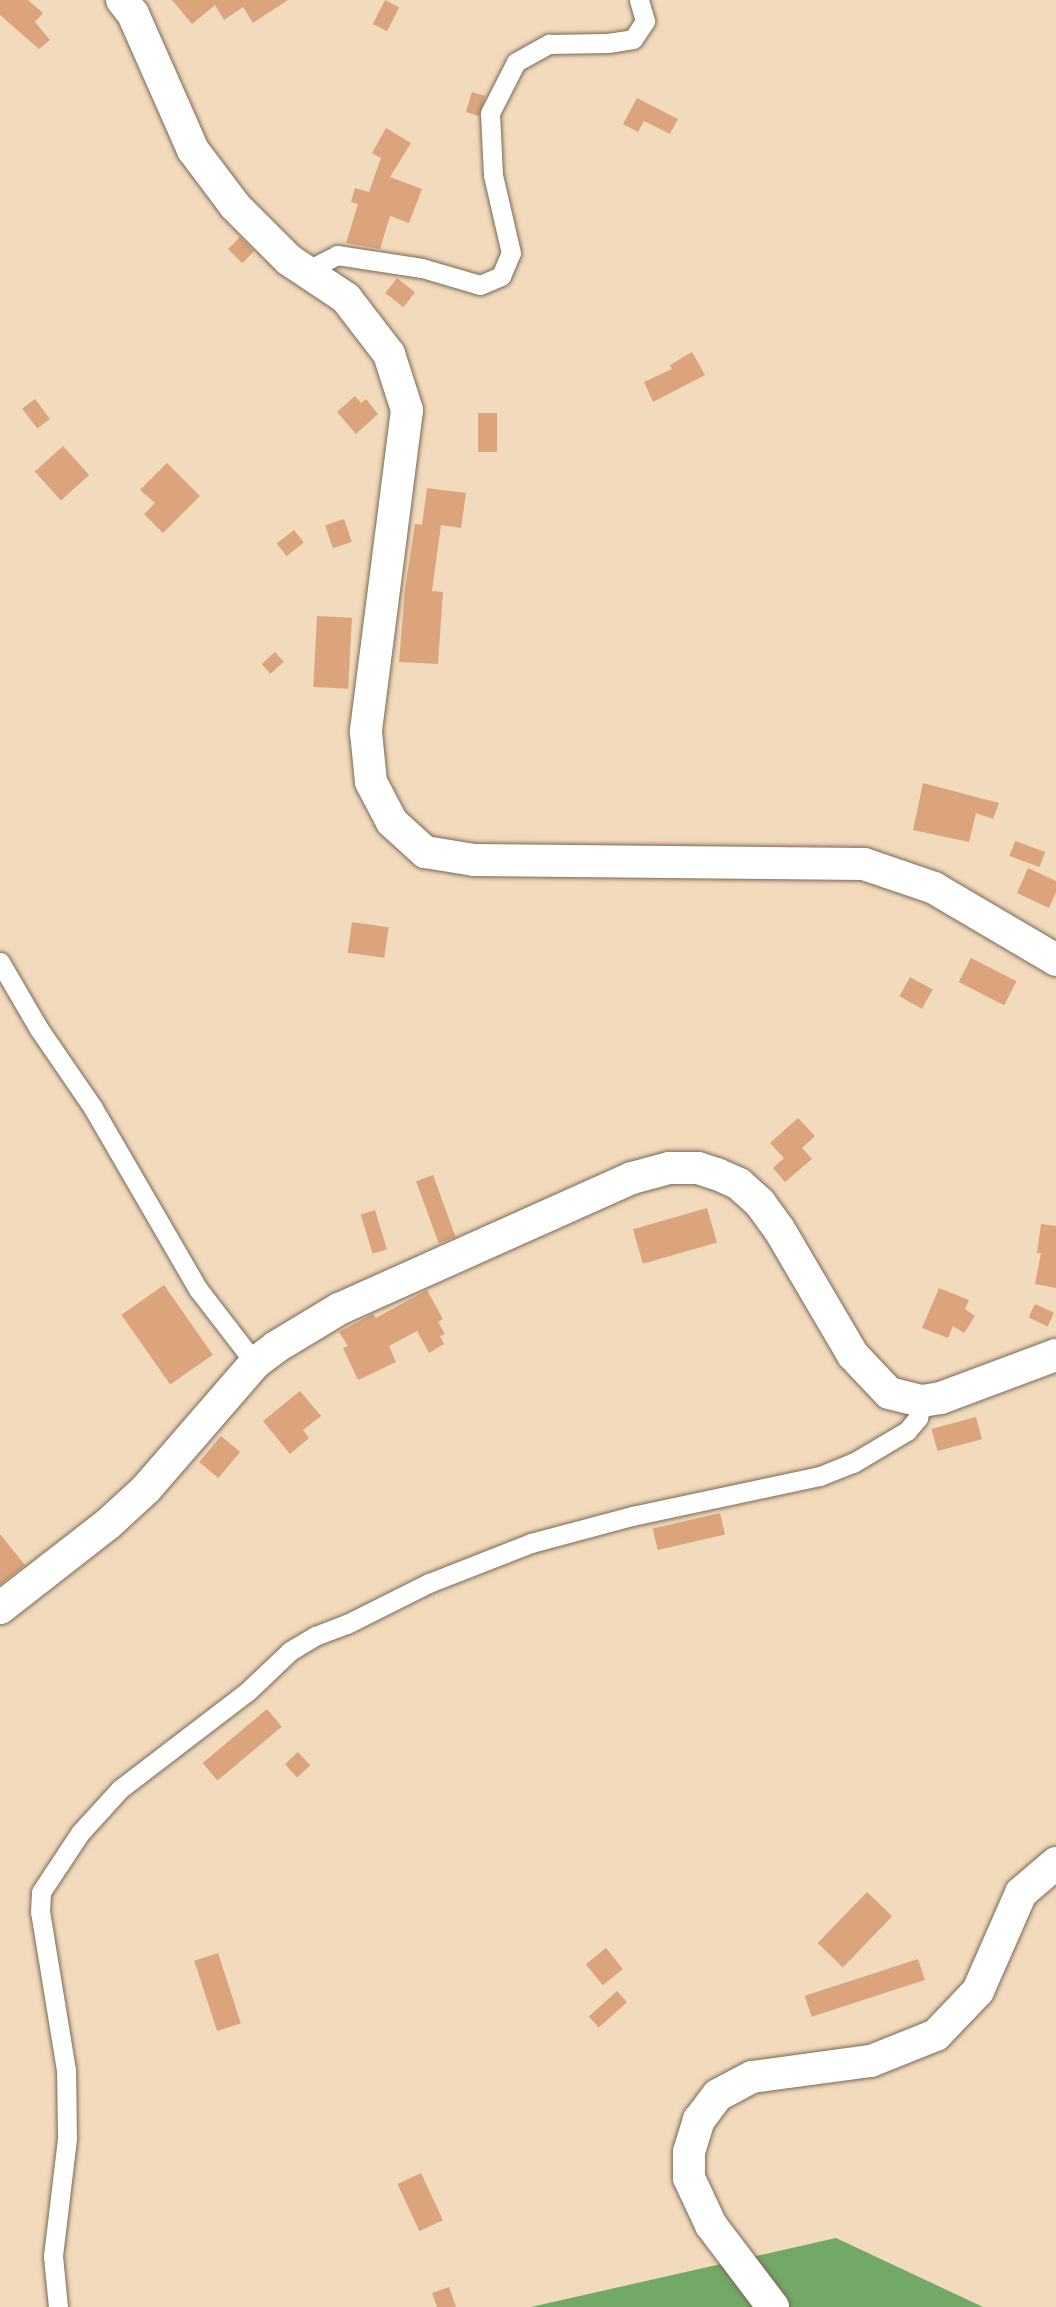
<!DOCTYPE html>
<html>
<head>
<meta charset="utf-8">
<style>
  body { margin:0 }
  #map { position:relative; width:1056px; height:2307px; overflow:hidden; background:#f2dbbc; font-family:Caveat,sans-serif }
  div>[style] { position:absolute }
  .forest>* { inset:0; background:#72a966 }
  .building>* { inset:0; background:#dba47c; transform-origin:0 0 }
  .roads { filter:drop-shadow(0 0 2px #7b6855) drop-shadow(0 0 2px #7b6855) }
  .street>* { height:19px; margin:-9.5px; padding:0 9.5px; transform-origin:9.5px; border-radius:9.5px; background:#fff }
  .primary>* { height:32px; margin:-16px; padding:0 16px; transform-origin:16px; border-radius:16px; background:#fff }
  span { translate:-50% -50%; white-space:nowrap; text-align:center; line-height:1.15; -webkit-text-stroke:7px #f7f3e8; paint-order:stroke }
</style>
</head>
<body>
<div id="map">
  <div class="forest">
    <div style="clip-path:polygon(836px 2238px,983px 2307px,531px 2307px)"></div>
  </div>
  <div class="building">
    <div style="clip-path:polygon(0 0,28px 0,43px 13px,35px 22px,50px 40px,39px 49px,0 15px)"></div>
    <div style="clip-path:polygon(172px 0,288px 0,253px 23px,243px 7px,224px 20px,215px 5px,192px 24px)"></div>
    <div style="left:385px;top:0;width:16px;height:27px;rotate:27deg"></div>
    <div style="left:472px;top:92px;width:14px;height:21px;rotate:17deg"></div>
    <div style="clip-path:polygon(637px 98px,678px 119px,670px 134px,644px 121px,638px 132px,623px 124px)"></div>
    <div style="clip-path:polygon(386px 128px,411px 143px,390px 177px,422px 189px,409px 223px,390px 216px,380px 249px,346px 243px,358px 204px,351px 202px,355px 188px,369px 192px,381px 158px,372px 153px)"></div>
    <div style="left:240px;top:237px;width:20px;height:17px;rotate:45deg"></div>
    <div style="left:397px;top:278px;width:23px;height:19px;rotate:38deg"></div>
    <div style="clip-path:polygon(692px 352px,705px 375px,653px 402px,644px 382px,672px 369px,670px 365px)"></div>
    <div style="clip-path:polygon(355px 396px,361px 403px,366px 399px,378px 414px,356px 434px,337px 412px)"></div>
    <div style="left:35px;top:399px;width:25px;height:16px;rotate:53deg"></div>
    <div style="left:478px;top:413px;width:19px;height:39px"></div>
    <div style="left:63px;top:446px;width:39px;height:38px;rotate:48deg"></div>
    <div style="clip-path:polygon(167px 463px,200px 496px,163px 533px,144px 514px,155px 503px,140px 490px)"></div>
    <div style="clip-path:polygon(427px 488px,466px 493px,461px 528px,441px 525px,432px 591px,443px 592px,438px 664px,399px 662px,405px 589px,415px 524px,422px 525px)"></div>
    <div style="left:344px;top:519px;width:24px;height:20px;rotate:71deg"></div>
    <div style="left:294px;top:530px;width:16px;height:22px;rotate:52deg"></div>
    <div style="left:317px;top:616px;width:35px;height:71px;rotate:3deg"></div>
    <div style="left:275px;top:652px;width:13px;height:18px;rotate:48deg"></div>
    <div style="clip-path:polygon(923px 783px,999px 803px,993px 819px,976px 813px,969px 842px,913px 830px)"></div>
    <div style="left:1015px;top:841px;width:32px;height:16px;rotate:20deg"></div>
    <div style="clip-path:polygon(1028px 868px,1056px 881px,1056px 892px,1049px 908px,1017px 893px)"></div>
    <div style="left:352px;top:922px;width:37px;height:31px;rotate:8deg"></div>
    <div style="left:971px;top:958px;width:51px;height:27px;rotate:27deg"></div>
    <div style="left:910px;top:977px;width:26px;height:22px;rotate:29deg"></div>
    <div style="clip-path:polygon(798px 1118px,815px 1136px,802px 1148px,812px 1159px,785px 1182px,773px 1168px,784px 1158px,770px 1143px)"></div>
    <div style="left:433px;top:1175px;width:66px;height:18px;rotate:70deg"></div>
    <div style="left:707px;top:1208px;width:36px;height:77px;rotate:74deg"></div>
    <div style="left:375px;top:1210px;width:41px;height:15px;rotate:73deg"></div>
    <div style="clip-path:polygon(1041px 1224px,1056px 1226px,1056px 1288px,1035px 1284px,1041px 1253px,1037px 1253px)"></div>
    <div style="left:164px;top:1285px;width:85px;height:52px;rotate:55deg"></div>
    <div style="clip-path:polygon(939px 1288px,969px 1300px,965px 1309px,975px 1316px,964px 1333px,953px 1326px,948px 1338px,922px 1328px)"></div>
    <div style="clip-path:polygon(427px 1290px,443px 1319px,438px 1322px,445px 1334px,440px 1336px,444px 1344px,429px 1353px,417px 1331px,389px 1346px,396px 1362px,358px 1380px,343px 1348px,348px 1346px,339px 1332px,373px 1314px,376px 1318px)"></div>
    <div style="left:1035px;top:1304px;width:21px;height:15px;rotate:25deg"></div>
    <div style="clip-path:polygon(300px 1391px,321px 1416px,303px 1430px,309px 1438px,290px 1454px,263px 1421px)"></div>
    <div style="left:976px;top:1417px;width:23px;height:46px;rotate:75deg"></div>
    <div style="left:221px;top:1436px;width:25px;height:34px;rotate:40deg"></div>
    <div style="left:720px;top:1513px;width:22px;height:69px;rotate:77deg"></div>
    <div style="clip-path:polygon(0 1534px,25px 1565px,0 1585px)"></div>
    <div style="left:267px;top:1709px;width:23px;height:84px;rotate:50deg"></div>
    <div style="left:298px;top:1752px;width:18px;height:18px;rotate:47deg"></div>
    <div style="left:867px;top:1892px;width:35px;height:71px;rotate:44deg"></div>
    <div style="left:606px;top:1948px;width:27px;height:26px;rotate:51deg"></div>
    <div style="left:218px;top:1953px;width:74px;height:25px;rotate:72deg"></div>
    <div style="left:918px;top:1959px;width:22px;height:119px;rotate:72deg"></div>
    <div style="left:617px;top:1991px;width:15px;height:38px;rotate:48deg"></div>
    <div style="left:421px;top:2173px;width:52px;height:26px;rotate:65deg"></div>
    <div style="clip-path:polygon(449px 2287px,456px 2307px,437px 2307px,432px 2293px)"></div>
  </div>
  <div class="roads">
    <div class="street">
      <div style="left:306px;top:271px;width:35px;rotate:-27deg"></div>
      <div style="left:337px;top:255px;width:86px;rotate:8.7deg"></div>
      <div style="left:422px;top:268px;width:60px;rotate:16.3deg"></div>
      <div style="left:480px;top:285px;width:23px;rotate:-23deg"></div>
      <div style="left:501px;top:276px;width:25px;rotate:-67deg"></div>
      <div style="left:511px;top:253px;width:80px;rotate:-103deg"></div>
      <div style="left:493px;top:175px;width:62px;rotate:-92.8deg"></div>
      <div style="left:490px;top:113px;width:57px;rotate:-63deg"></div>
      <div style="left:516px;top:62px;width:38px;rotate:-29deg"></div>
      <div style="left:549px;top:44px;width:59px;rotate:-1deg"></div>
      <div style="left:608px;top:43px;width:25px;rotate:-9deg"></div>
      <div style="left:633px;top:39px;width:22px;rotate:-56deg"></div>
      <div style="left:645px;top:21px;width:22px;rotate:-106deg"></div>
      <div style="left:0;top:962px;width:78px;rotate:59.8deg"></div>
      <div style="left:39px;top:1029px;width:96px;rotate:55.6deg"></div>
      <div style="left:93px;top:1108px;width:209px;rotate:59.9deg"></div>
      <div style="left:198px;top:1289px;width:93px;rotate:52.4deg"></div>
      <div style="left:58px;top:2307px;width:51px;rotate:-95.6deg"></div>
      <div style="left:53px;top:2256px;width:119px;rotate:-83.2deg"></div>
      <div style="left:67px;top:2138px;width:68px;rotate:-90.8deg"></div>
      <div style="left:66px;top:2070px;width:160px;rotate:-99.3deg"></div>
      <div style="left:40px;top:1912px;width:20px;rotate:-87deg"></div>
      <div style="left:41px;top:1892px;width:71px;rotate:-56.5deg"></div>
      <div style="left:80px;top:1833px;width:59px;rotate:-47.7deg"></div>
      <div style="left:120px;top:1789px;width:160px;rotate:-37.4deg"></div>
      <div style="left:247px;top:1692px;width:59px;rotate:-43.6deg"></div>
      <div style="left:290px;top:1651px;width:29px;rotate:-31deg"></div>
      <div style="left:315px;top:1636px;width:34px;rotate:-21deg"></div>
      <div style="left:347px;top:1624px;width:92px;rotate:-26.6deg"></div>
      <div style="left:429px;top:1583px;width:110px;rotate:-21.4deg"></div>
      <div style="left:531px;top:1543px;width:105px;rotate:-15deg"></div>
      <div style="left:632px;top:1516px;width:192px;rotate:-12deg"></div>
      <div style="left:820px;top:1476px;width:35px;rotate:-22deg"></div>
      <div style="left:853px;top:1463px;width:63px;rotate:-30.7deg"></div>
      <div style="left:907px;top:1431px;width:17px;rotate:-50deg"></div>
      <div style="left:918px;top:1418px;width:17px;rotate:-77deg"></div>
    </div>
    <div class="primary">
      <div style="left:122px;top:0;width:18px;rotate:52deg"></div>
      <div style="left:133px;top:14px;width:149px;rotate:66.2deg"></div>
      <div style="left:193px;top:150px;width:70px;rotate:53.1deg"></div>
      <div style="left:235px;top:206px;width:76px;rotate:45deg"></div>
      <div style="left:289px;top:260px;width:69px;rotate:33.7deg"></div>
      <div style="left:346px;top:298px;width:71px;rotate:52.5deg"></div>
      <div style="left:389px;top:354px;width:59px;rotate:72.2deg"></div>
      <div style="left:407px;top:410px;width:325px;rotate:97.3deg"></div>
      <div style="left:366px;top:732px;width:50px;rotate:84.3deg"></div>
      <div style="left:371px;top:782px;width:45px;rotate:62.3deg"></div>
      <div style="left:392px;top:822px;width:45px;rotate:42.3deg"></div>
      <div style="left:425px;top:852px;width:50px;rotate:9.3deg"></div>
      <div style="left:474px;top:860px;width:390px;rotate:0.6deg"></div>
      <div style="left:864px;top:864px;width:74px;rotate:18.9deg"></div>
      <div style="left:934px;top:888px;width:142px;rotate:30.5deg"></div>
      <div style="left:0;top:1608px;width:137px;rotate:-37.9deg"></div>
      <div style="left:108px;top:1524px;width:52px;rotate:-42.6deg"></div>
      <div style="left:146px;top:1489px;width:167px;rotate:-49.1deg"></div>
      <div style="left:255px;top:1363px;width:26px;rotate:-37deg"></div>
      <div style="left:276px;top:1347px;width:74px;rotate:-31.1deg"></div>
      <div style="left:339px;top:1309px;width:321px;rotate:-24.1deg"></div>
      <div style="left:632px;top:1178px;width:38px;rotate:-15deg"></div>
      <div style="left:669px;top:1168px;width:29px"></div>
      <div style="left:698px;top:1168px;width:20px;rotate:18deg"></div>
      <div style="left:717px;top:1174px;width:24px;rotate:24deg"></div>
      <div style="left:739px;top:1184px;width:28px;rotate:42deg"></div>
      <div style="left:760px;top:1203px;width:32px;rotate:54deg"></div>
      <div style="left:779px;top:1229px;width:146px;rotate:59.6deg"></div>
      <div style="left:853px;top:1355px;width:52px;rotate:46.5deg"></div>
      <div style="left:889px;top:1393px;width:34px;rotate:14deg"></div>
      <div style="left:922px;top:1401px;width:19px;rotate:-9deg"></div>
      <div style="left:941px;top:1398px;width:123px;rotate:-20.5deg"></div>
      <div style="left:773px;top:2307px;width:103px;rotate:-127.1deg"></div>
      <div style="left:711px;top:2225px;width:52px;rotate:-115.1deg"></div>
      <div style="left:689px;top:2178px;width:26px;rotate:-90deg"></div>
      <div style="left:689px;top:2152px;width:34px;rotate:-73deg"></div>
      <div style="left:699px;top:2120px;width:31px;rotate:-53deg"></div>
      <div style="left:718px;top:2095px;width:38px;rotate:-28deg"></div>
      <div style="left:752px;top:2077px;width:120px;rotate:-7.7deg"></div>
      <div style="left:871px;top:2061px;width:70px;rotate:-21.8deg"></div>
      <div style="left:936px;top:2035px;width:61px;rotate:-46.3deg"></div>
      <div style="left:978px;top:1991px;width:107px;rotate:-66.3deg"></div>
      <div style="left:1021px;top:1893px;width:46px;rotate:-40.6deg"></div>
    </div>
  </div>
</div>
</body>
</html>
